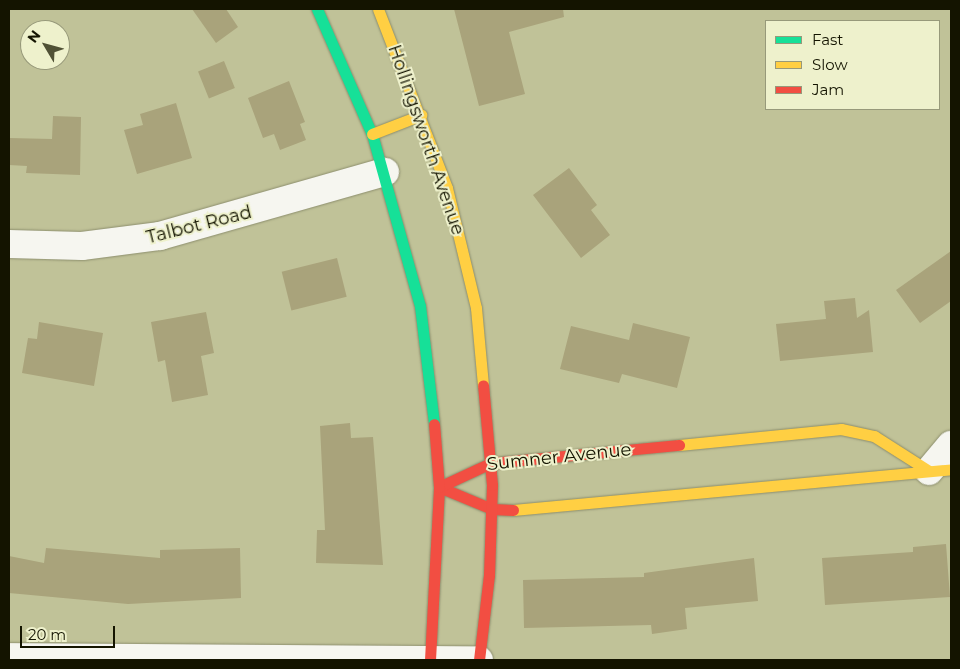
<!DOCTYPE html>
<html>
<head>
<meta charset="utf-8">
<style>
  body { margin:0 }
  #map { position:relative; width:960px; height:669px; overflow:hidden; background:#c0c298; font-family:Montserrat,sans-serif }
  div>[style] { position:absolute }
  .building>* { inset:0; background:#a9a37b; transform-origin:0 0 }
  .roads { filter:drop-shadow(0 0 1px #8c8e6d) drop-shadow(0 0 1px #8c8e6d) }
  .street>* { height:28px; margin:-14px; padding:0 14px; transform-origin:14px; border-radius:14px; background:#f6f6f0 }
  .fast>* { height:11px; margin:-5.5px; padding:0 5.5px; transform-origin:5.5px; border-radius:5.5px; background:#16e098 }
  .slow>* { height:11px; margin:-5.5px; padding:0 5.5px; transform-origin:5.5px; border-radius:5.5px; background:#ffcf43 }
  .jam>* { height:11px; margin:-5.5px; padding:0 5.5px; transform-origin:5.5px; border-radius:5.5px; background:#f24e42 }
  span { translate:-50% -50%; white-space:nowrap; text-align:center; line-height:1.15; -webkit-text-stroke:4px #eef1cc; paint-order:stroke }
  .street-label { font-size:18px; color:#141400 }
  .frame { position:absolute; inset:0; border:10px solid #141400; pointer-events:none }
  .legend { position:absolute; left:765px; top:20px; width:175px; height:90px; box-sizing:border-box; background:#eef1cc; border:1px solid #97997a; margin:0; padding:6px 9px; list-style:none; font-size:15px; color:#141400 }
  .legend li { display:flex; align-items:center; gap:10px; height:25px }
  .legend b { width:25px; border:1px solid #97997a }
  .north { position:absolute; left:20px; top:20px; width:50px; height:50px; box-sizing:border-box; background:#eef1cc; border:1px solid #97997a; border-radius:50%; rotate:307deg; font-size:14px; font-weight:700; line-height:20px; text-align:center; color:#141400 }
  .north::after { content:''; display:block; margin:auto; width:18px; height:22px; background:#505135; clip-path:polygon(50% 0,100% 100%,50% 72%,0 100%) }
  .scale { position:absolute; left:20px; top:626px; width:95px; height:22px; box-sizing:border-box; border:2px solid #141400; border-top:0; padding-left:6px; font-size:15px; line-height:18px; white-space:nowrap; color:#141400; -webkit-text-stroke:4px #eef1cc; paint-order:stroke }
</style>
</head>
<body>
<div id="map">
  <div class="building">
    <div style="clip-path:polygon(192px 9px,226px 9px,238px 27px,216px 43px)"></div>
    <div style="clip-path:polygon(454px 9px,563px 9px,564px 17px,509px 32px,525px 94px,479px 106px)"></div>
    <div style="left:224px;top:61px;width:29px;height:28px;rotate:68deg"></div>
    <div style="clip-path:polygon(289px 81px,305px 122px,300px 124px,306px 140px,280px 150px,274px 134px,263px 138px,248px 98px)"></div>
    <div style="clip-path:polygon(176px 103px,192px 158px,137px 174px,124px 130px,143px 125px,140px 114px)"></div>
    <div style="clip-path:polygon(53px 116px,81px 117px,80px 175px,26px 173px,27px 166px,9px 165px,9px 138px,52px 139px)"></div>
    <div style="clip-path:polygon(569px 168px,597px 205px,591px 210px,610px 235px,581px 258px,533px 195px)"></div>
    <div style="clip-path:polygon(951px 251px,951px 301px,920px 323px,896px 290px)"></div>
    <div style="left:337px;top:258px;width:40px;height:57px;rotate:76deg"></div>
    <div style="clip-path:polygon(855px 298px,857px 318px,869px 310px,873px 352px,780px 361px,776px 324px,826px 319px,824px 301px)"></div>
    <div style="clip-path:polygon(206px 312px,214px 353px,201px 356px,208px 395px,172px 402px,165px 360px,158px 362px,151px 322px)"></div>
    <div style="clip-path:polygon(39px 322px,103px 333px,94px 386px,22px 373px,28px 338px,37px 339px)"></div>
    <div style="clip-path:polygon(633px 323px,690px 337px,677px 388px,622px 374px,619px 383px,560px 369px,571px 326px,629px 340px)"></div>
    <div style="clip-path:polygon(350px 423px,351px 438px,373px 437px,383px 565px,316px 563px,317px 530px,325px 530px,320px 426px)"></div>
    <div style="clip-path:polygon(946px 544px,950px 597px,825px 605px,822px 558px,913px 552px,913px 547px)"></div>
    <div style="clip-path:polygon(46px 548px,160px 558px,160px 550px,240px 548px,241px 598px,128px 604px,9px 593px,9px 556px,44px 563px)"></div>
    <div style="clip-path:polygon(754px 558px,758px 601px,685px 608px,687px 629px,652px 634px,651px 625px,524px 628px,523px 580px,644px 577px,644px 573px)"></div>
  </div>
  <div class="roads">
    <div class="street">
      <div style="left:9px;top:244px;width:73px;rotate:1.6deg"></div>
      <div style="left:82px;top:246px;width:79px;rotate:-7.3deg"></div>
      <div style="left:160px;top:236px;width:234px;rotate:-15.9deg"></div>
      <div style="left:929px;top:471px;width:34px;rotate:-50deg"></div>
      <div style="left:9px;top:657px;width:470px;rotate:0.4deg"></div>
    </div>
    <div class="fast">
      <div style="left:317px;top:9px;width:137px;rotate:66.3deg"></div>
      <div style="left:372px;top:134px;width:179px;rotate:74.4deg"></div>
      <div style="left:420px;top:306px;width:119px;rotate:83.2deg"></div>
    </div>
    <div class="slow">
      <div style="left:378px;top:9px;width:192px;rotate:68.9deg"></div>
      <div style="left:447px;top:188px;width:123px;rotate:76.4deg"></div>
      <div style="left:476px;top:308px;width:77px;rotate:84.8deg"></div>
      <div style="left:372px;top:134px;width:53px;rotate:-21.2deg"></div>
      <div style="left:679px;top:445px;width:163px;rotate:-5.6deg"></div>
      <div style="left:841px;top:429px;width:34px;rotate:12deg"></div>
      <div style="left:874px;top:436px;width:65px;rotate:32.5deg"></div>
      <div style="left:513px;top:510px;width:440px;rotate:-5.3deg"></div>
    </div>
    <div class="jam">
      <div style="left:513px;top:510px;width:21px;rotate:-177deg"></div>
      <div style="left:492px;top:509px;width:57px;rotate:-157.5deg"></div>
      <div style="left:439px;top:487px;width:57px;rotate:-24.8deg"></div>
      <div style="left:491px;top:463px;width:189px;rotate:-5.5deg"></div>
      <div style="left:430px;top:660px;width:173px;rotate:-87deg"></div>
      <div style="left:439px;top:487px;width:63px;rotate:-94.5deg"></div>
      <div style="left:479px;top:660px;width:86px;rotate:-83.3deg"></div>
      <div style="left:489px;top:575px;width:90px;rotate:-88.1deg"></div>
      <div style="left:492px;top:485px;width:100px;rotate:-95.1deg"></div>
    </div>
  </div>
  <div class="street-label">
    <span style="left:426px;top:140px;rotate:71deg">Hollingsworth Avenue</span>
    <span style="left:199px;top:225px;rotate:-14deg">Talbot Road</span>
    <span style="left:559px;top:457px;rotate:-6deg">Sumner Avenue</span>
  </div>
  <div class="frame"></div>
  <ul class="legend">
  <li><b style="height:6px;background:#16e098"></b>Fast</li>
  <li><b style="height:6px;background:#ffcf43"></b>Slow</li>
  <li><b style="height:6px;background:#f24e42"></b>Jam</li>
  </ul>
  <div class="north">N</div>
  <div class="scale">20 m</div>
</div>
</body>
</html>
